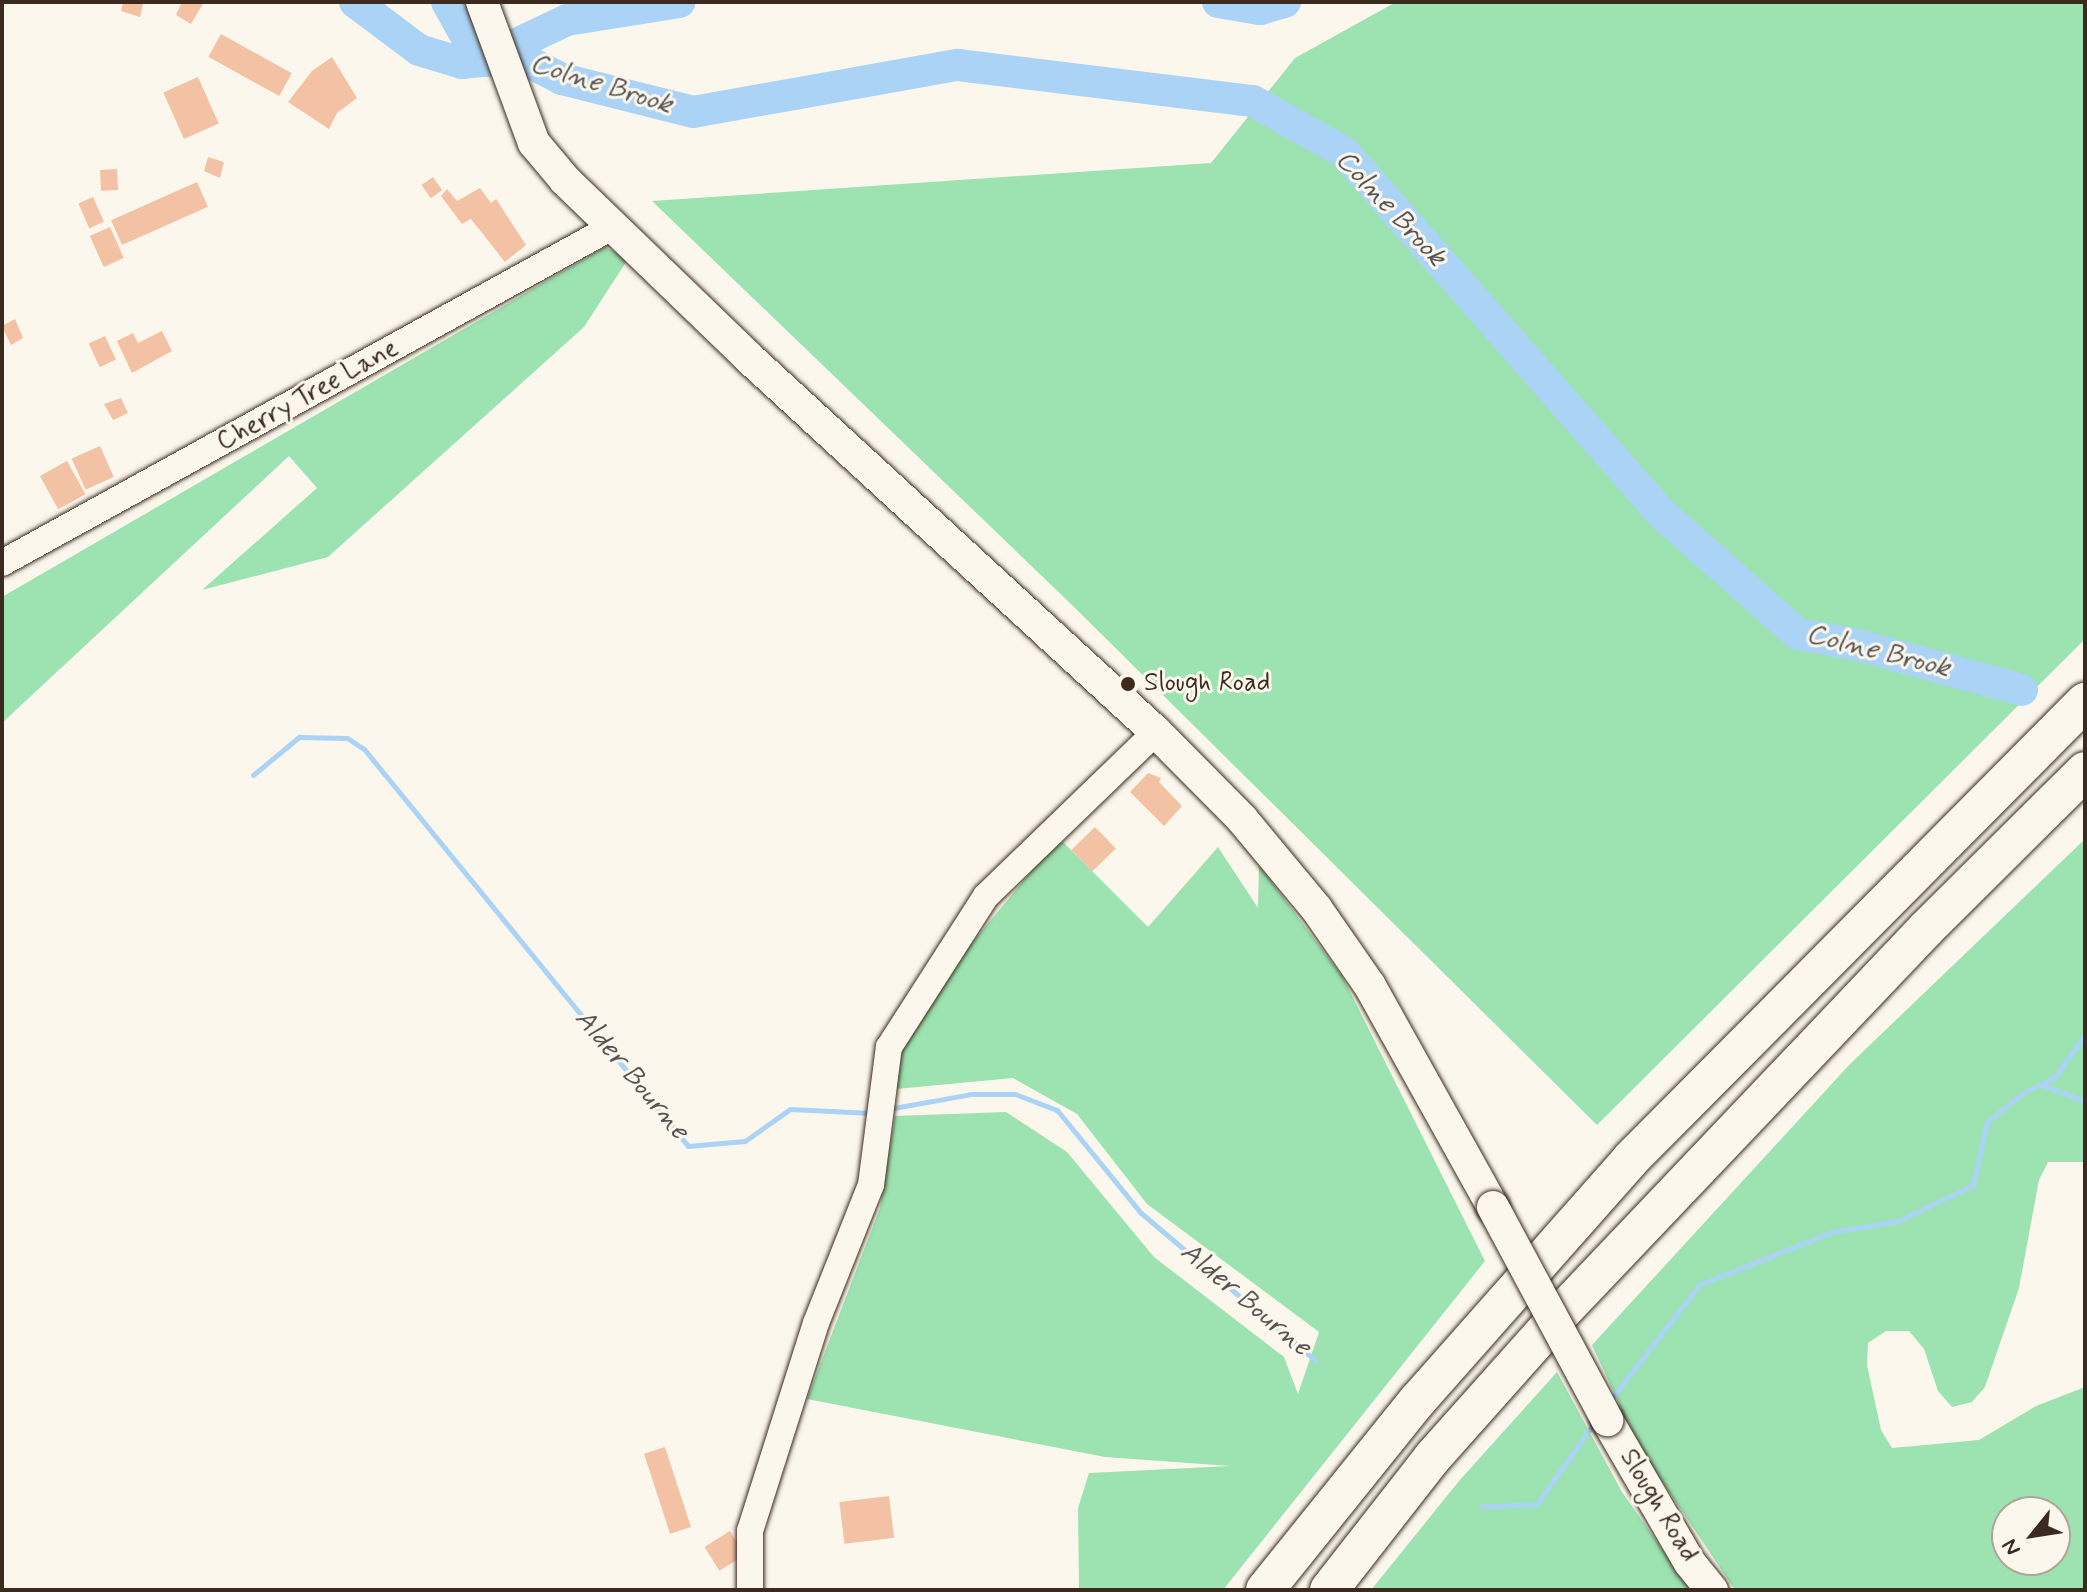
<!DOCTYPE html>
<html>
<head>
<meta charset="utf-8">
<style>
  body { margin:0 }
  #map { position:relative; width:2087px; height:1592px; overflow:hidden; background:#fbf7ec; font-family:Mynerve,sans-serif }
  div>[style] { position:absolute }
  .green>* { inset:0; background:#9ce3b1 }
  .stream>* { height:5px; margin:-2.5px; padding:0 2.5px; transform-origin:2.5px; border-radius:2.5px; background:#abd3f6 }
  .river>* { height:32px; margin:-16px; padding:0 16px; transform-origin:16px; border-radius:16px; background:#abd3f6 }
  .building>* { inset:0; background:#f3c1a3; transform-origin:0 0 }
  .roads { filter:drop-shadow(0 0 2px #3b2a1e) drop-shadow(0 0 2px #3b2a1e) }
  .minor>* { height:26px; margin:-13px; padding:0 13px; transform-origin:13px; border-radius:13px; background:#fbf7ec }
  .major>* { height:32px; margin:-16px; padding:0 16px; transform-origin:16px; border-radius:16px; background:#fbf7ec }
  .highway>* { height:38px; margin:-19px; padding:0 19px; transform-origin:19px; border-radius:19px; background:#fbf7ec }
  .bridges { filter:drop-shadow(0 0 2px #3b2a1e) drop-shadow(0 0 2px #3b2a1e) }
  .major-bridge>* { height:32px; margin:-16px; padding:0 16px; transform-origin:16px; border-radius:16px; background:#fbf7ec }
  .dots>* { width:22px; height:22px; translate:-50% -50%; box-sizing:border-box; border:4px solid #fbf7ec; border-radius:50% }
  span { translate:-50% -50%; white-space:nowrap; text-align:center; line-height:1.15; -webkit-text-stroke:6px #fbf7ec; paint-order:stroke }
  .street-label { font-size:26px; color:#3b2a1e }
  .poi-label { font-size:26px; color:#3b2a1e }
  .left { translate:0 -50%; text-align:left }
  .water-label { font-size:28px; color:#575454; font-style:italic }
  .frame { position:absolute; inset:0; border:4px solid #3b2a1e; pointer-events:none }
  .north { position:absolute; left:1991px; top:1496px; width:80px; height:80px; box-sizing:border-box; background:#fbf7ec; border:2px solid #aea59a; border-radius:50%; rotate:240deg; font-size:22px; font-weight:700; line-height:32px; text-align:center; color:#3b2a1e }
  .north::after { content:''; display:block; margin:auto; width:28px; height:36px; background:#3b2a1e; clip-path:polygon(50% 0,100% 100%,50% 72%,0 100%) }
</style>
</head>
<body>
<div id="map">
  <div class="green">
    <div style="clip-path:polygon(1396px 2px,2085px 2px,2085px 639px,1597px 1125px,1072px 605px,652px 201px,1211px 163px,1295px 58px)"></div>
    <div style="clip-path:polygon(605px 247px,628px 259px,584px 327px,328px 557px,202px 590px,317px 488px,289px 456px,2px 723px,2px 597px)"></div>
    <div style="clip-path:polygon(1059px 838px,1148px 927px,1218px 847px,1258px 908px,1259px 865px,1342px 976px,1485px 1261px,1223px 1590px,1079px 1590px,1078px 1508px,1089px 1473px,1230px 1466px,1105px 1457px,807px 1399px,880px 1208px,895px 1116px,1006px 1112px,1067px 1152px,1154px 1257px,1284px 1357px,1298px 1394px,1319px 1332px,1147px 1204px,1077px 1114px,1013px 1078px,896px 1089px,903px 1045px,971px 944px)"></div>
    <div style="clip-path:polygon(evenodd,2085px 839px,2085px 1162px,2048px 1162px,2039px 1180px,2019px 1288px,1985px 1387px,1972px 1402px,1952px 1407px,1938px 1391px,1924px 1349px,1909px 1331px,1886px 1331px,1868px 1343px,1867px 1365px,1881px 1430px,1892px 1448px,1979px 1440px,2036px 1406px,2085px 1387px,2085px 1590px,1735px 1590px,1639px 1447px,1592px 1345px,1850px 1064px,2085px 839px,2007px 1512px,2055px 1512px,2055px 1560px,2007px 1560px,2007px 1512px)"></div>
    <div style="clip-path:polygon(1557px 1372px,1622px 1492px,1691px 1590px,1371px 1590px,1459px 1481px)"></div>
  </div>
  <div class="stream">
    <div style="left:253px;top:775px;width:60px;rotate:-39.6deg"></div>
    <div style="left:299px;top:737px;width:48px;rotate:1.2deg"></div>
    <div style="left:347px;top:738px;width:20px;rotate:33deg"></div>
    <div style="left:364px;top:749px;width:512px;rotate:50.78deg"></div>
    <div style="left:688px;top:1146px;width:57px;rotate:-5deg"></div>
    <div style="left:745px;top:1141px;width:55px;rotate:-35.4deg"></div>
    <div style="left:790px;top:1109px;width:81px;rotate:2.8deg"></div>
    <div style="left:2042px;top:1085px;width:46px;rotate:20.4deg"></div>
    <div style="left:888px;top:1109px;width:84px;rotate:-10.2deg"></div>
    <div style="left:971px;top:1094px;width:44px"></div>
    <div style="left:1015px;top:1094px;width:45px;rotate:20.9deg"></div>
    <div style="left:1057px;top:1110px;width:133px;rotate:50.8deg"></div>
    <div style="left:1141px;top:1213px;width:229px;rotate:40.2deg"></div>
    <div style="left:1609px;top:1402px;width:148px;rotate:-52.4deg"></div>
    <div style="left:1699px;top:1285px;width:143px;rotate:-21.7deg"></div>
    <div style="left:1832px;top:1232px;width:67px;rotate:-9.5deg"></div>
    <div style="left:1898px;top:1221px;width:83px;rotate:-25.6deg"></div>
    <div style="left:1973px;top:1185px;width:65px;rotate:-77.5deg"></div>
    <div style="left:1987px;top:1122px;width:46px;rotate:-38.9deg"></div>
    <div style="left:2023px;top:1093px;width:34px;rotate:-26deg"></div>
    <div style="left:2054px;top:1078px;width:53px;rotate:-54.2deg"></div>
    <div style="left:1481px;top:1507px;width:56px;rotate:-3.1deg"></div>
    <div style="left:1537px;top:1504px;width:99px;rotate:-54.9deg"></div>
  </div>
  <div class="river">
    <div style="left:355px;top:2px;width:80px;rotate:36.9deg"></div>
    <div style="left:419px;top:50px;width:45px;rotate:16.8deg"></div>
    <div style="left:462px;top:63px;width:18px;rotate:-6deg"></div>
    <div style="left:480px;top:61px;width:96px;rotate:-25.2deg"></div>
    <div style="left:567px;top:20px;width:114px;rotate:-9.1deg"></div>
    <div style="left:447px;top:2px;width:68px;rotate:60.8deg"></div>
    <div style="left:480px;top:61px;width:45px;rotate:-1.3deg"></div>
    <div style="left:525px;top:60px;width:42px;rotate:27.2deg"></div>
    <div style="left:562px;top:79px;width:135px;rotate:14.1deg"></div>
    <div style="left:693px;top:112px;width:269px;rotate:-10.1deg"></div>
    <div style="left:958px;top:65px;width:297px;rotate:7deg"></div>
    <div style="left:1253px;top:101px;width:104px;rotate:29.3deg"></div>
    <div style="left:1344px;top:152px;width:480px;rotate:48.7deg"></div>
    <div style="left:1661px;top:513px;width:183px;rotate:41.5deg"></div>
    <div style="left:1798px;top:634px;width:61px;rotate:10.4deg"></div>
    <div style="left:1858px;top:645px;width:170px;rotate:15.3deg"></div>
    <div style="left:1218px;top:2px;width:43px;rotate:9.5deg"></div>
    <div style="left:1260px;top:9px;width:26px;rotate:-16deg"></div>
  </div>
  <div class="building">
    <div style="clip-path:polygon(123px 2px,143px 4px,140px 17px,121px 11px)"></div>
    <div style="clip-path:polygon(182px 2px,204px 2px,191px 24px,176px 15px)"></div>
    <div style="left:221px;top:34px;width:81px;height:26px;rotate:29deg"></div>
    <div style="clip-path:polygon(332px 57px,357px 98px,337px 113px,329px 129px,288px 102px,312px 71px)"></div>
    <div style="left:198px;top:77px;width:51px;height:38px;rotate:66deg"></div>
    <div style="clip-path:polygon(208px 157px,224px 162px,220px 178px,204px 171px)"></div>
    <div style="left:117px;top:169px;width:21px;height:17px;rotate:87deg"></div>
    <div style="left:433px;top:177px;width:16px;height:14px;rotate:55deg"></div>
    <div style="left:197px;top:182px;width:27px;height:94px;rotate:66deg"></div>
    <div style="clip-path:polygon(480px 188px,491px 203px,496px 199px,526px 245px,505px 262px,471px 219px,462px 224px,441px 196px,447px 189px,457px 201px)"></div>
    <div style="left:93px;top:197px;width:27px;height:16px;rotate:66deg"></div>
    <div style="left:110px;top:227px;width:34px;height:22px;rotate:66deg"></div>
    <div style="clip-path:polygon(15px 319px,23px 338px,11px 345px,2px 326px)"></div>
    <div style="clip-path:polygon(162px 331px,172px 351px,132px 373px,117px 341px,133px 333px,138px 343px)"></div>
    <div style="left:105px;top:336px;width:26px;height:18px;rotate:65deg"></div>
    <div style="clip-path:polygon(121px 398px,128px 413px,113px 420px,104px 404px)"></div>
    <div style="left:100px;top:446px;width:34px;height:31px;rotate:66deg"></div>
    <div style="left:67px;top:461px;width:38px;height:31px;rotate:61deg"></div>
    <div style="clip-path:polygon(1148px 773px,1161px 778px,1159px 782px,1182px 806px,1164px 826px,1130px 792px)"></div>
    <div style="left:1095px;top:827px;width:30px;height:33px;rotate:46deg"></div>
    <div style="left:665px;top:1447px;width:84px;height:22px;rotate:72deg"></div>
    <div style="left:889px;top:1496px;width:42px;height:50px;rotate:83deg"></div>
    <div style="left:730px;top:1531px;width:28px;height:30px;rotate:58deg"></div>
  </div>
  <div class="roads">
    <div class="minor">
      <div style="left:2px;top:563px;width:696px;rotate:-28.85deg"></div>
      <div style="left:750px;top:1590px;width:59px;rotate:-90deg"></div>
      <div style="left:750px;top:1531px;width:218px;rotate:-72.4deg"></div>
      <div style="left:816px;top:1323px;width:149px;rotate:-68.3deg"></div>
      <div style="left:871px;top:1185px;width:139px;rotate:-82.6deg"></div>
      <div style="left:889px;top:1047px;width:179px;rotate:-57.3deg"></div>
      <div style="left:986px;top:896px;width:236px;rotate:-44deg"></div>
    </div>
    <div class="major">
      <div style="left:482px;top:2px;width:150px;rotate:69.8deg"></div>
      <div style="left:534px;top:143px;width:48px;rotate:50deg"></div>
      <div style="left:565px;top:180px;width:255px;rotate:44deg"></div>
      <div style="left:748px;top:357px;width:554px;rotate:42.59deg"></div>
      <div style="left:1156px;top:732px;width:122px;rotate:45.3deg"></div>
      <div style="left:1242px;top:819px;width:116px;rotate:50.3deg"></div>
      <div style="left:1316px;top:908px;width:95px;rotate:55.3deg"></div>
      <div style="left:1370px;top:986px;width:253px;rotate:60.9deg"></div>
      <div style="left:1607px;top:1420px;width:165px;rotate:59.9deg"></div>
      <div style="left:1690px;top:1563px;width:35px;rotate:51deg"></div>
    </div>
    <div class="highway">
      <div style="left:1265px;top:1590px;width:244px;rotate:-51.2deg"></div>
      <div style="left:1418px;top:1400px;width:320px;rotate:-48.5deg"></div>
      <div style="left:1630px;top:1160px;width:646px;rotate:-45.19deg"></div>
      <div style="left:1329px;top:1590px;width:167px;rotate:-52deg"></div>
      <div style="left:1432px;top:1458px;width:194px;rotate:-48.3deg"></div>
      <div style="left:1561px;top:1313px;width:530px;rotate:-46.45deg"></div>
      <div style="left:1926px;top:929px;width:224px;rotate:-44.8deg"></div>
    </div>
  </div>
  <div class="bridges">
    <div class="major-bridge">
      <div style="left:1493px;top:1207px;width:242px;rotate:61.8deg"></div>
    </div>
  </div>
  <div class="dots">
    <div style="left:1128px;top:684px;background:#3b2a1e"></div>
  </div>
  <div class="street-label">
    <span style="left:308px;top:396px;rotate:-29deg">Cherry Tree Lane</span>
    <span style="left:1658px;top:1506px;rotate:59deg">Slough Road</span>
  </div>
  <div class="poi-label">
    <span class="left" style="left:1144px;top:684px">Slough Road</span>
  </div>
  <div class="water-label">
    <span style="left:601px;top:85px;rotate:17deg">Colne Brook</span>
    <span style="left:1390px;top:209px;rotate:47deg">Colne Brook</span>
    <span style="left:1878px;top:652px;rotate:14deg">Colne Brook</span>
    <span style="left:631px;top:1075px;rotate:50deg">Alder Bourne</span>
    <span style="left:1245px;top:1300px;rotate:40deg">Alder Bourne</span>
  </div>
  <div class="frame"></div>
  <div class="north">N</div>
</div>
</body>
</html>
